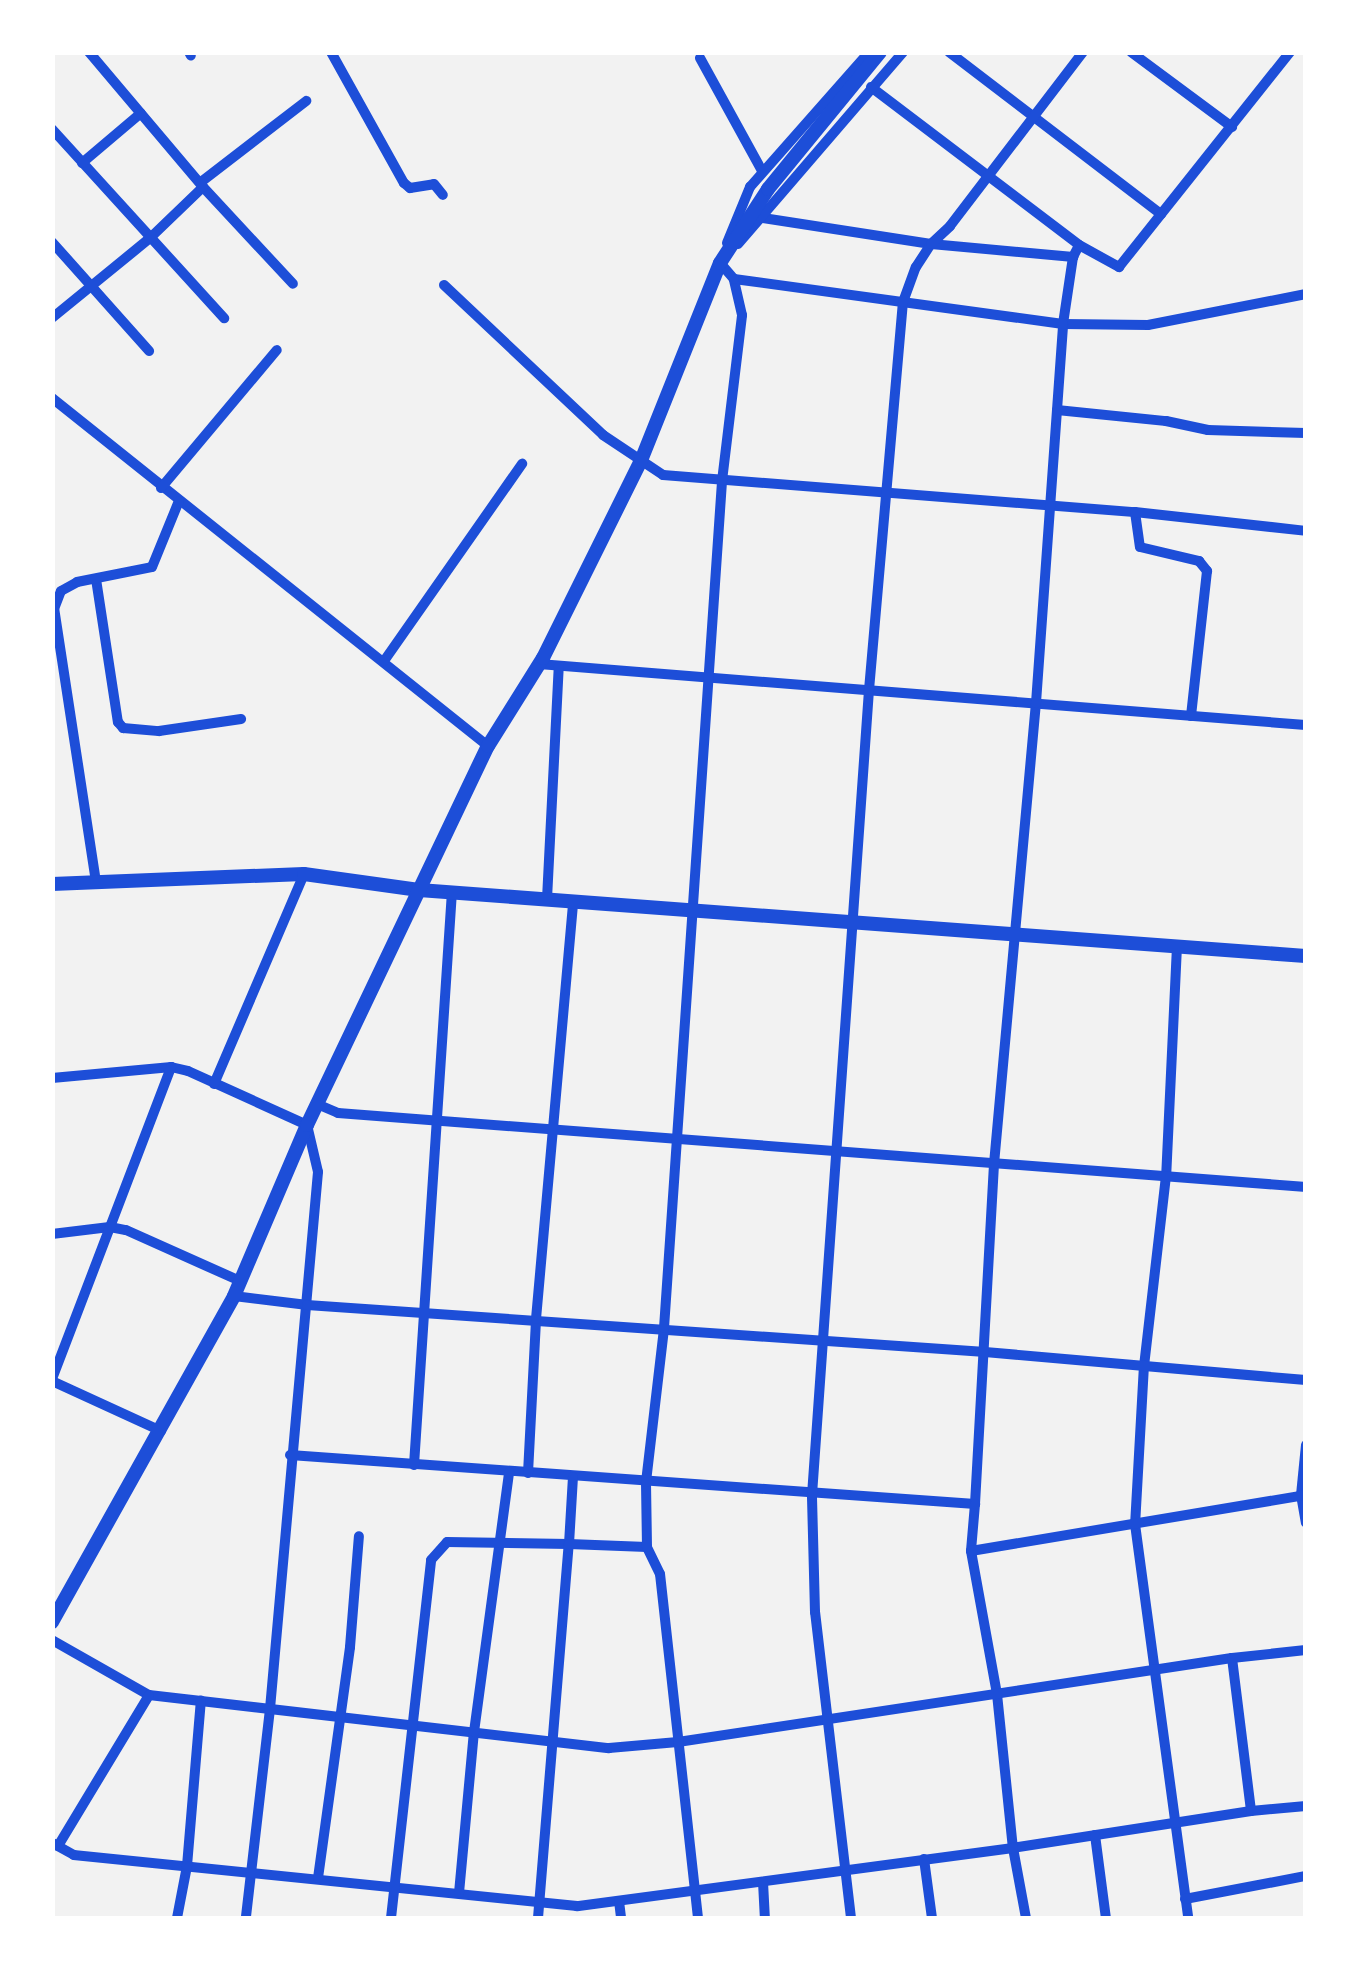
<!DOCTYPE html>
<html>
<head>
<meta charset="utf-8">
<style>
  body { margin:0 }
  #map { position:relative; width:1358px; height:1971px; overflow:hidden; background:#f2f2f2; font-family:Mulish,sans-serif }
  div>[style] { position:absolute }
  .minor>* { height:10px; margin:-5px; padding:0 5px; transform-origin:5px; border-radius:5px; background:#1d4ed8 }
  .tertiary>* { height:14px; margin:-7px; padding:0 7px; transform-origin:7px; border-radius:7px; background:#1d4ed8 }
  span { translate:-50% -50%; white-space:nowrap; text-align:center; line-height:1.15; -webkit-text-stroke:10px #fff; paint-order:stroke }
  .frame { position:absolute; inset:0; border:55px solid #fff; pointer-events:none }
</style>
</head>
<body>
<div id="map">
  <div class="minor">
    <div style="left:189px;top:52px;width:4px;rotate:63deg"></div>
    <div style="left:331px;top:52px;width:150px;rotate:60.9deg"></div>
    <div style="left:404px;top:183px;width:8px;rotate:40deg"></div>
    <div style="left:410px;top:188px;width:24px;rotate:-9deg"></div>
    <div style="left:434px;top:184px;width:14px;rotate:51deg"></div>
    <div style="left:949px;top:52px;width:267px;rotate:37.4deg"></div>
    <div style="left:1131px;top:52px;width:126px;rotate:36.6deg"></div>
    <div style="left:700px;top:58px;width:129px;rotate:61.2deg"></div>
    <div style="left:871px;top:87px;width:261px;rotate:37.2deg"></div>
    <div style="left:1079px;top:245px;width:46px;rotate:28.8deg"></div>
    <div style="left:1119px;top:267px;width:275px;rotate:-51.5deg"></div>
    <div style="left:52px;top:129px;width:256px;rotate:47.7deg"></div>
    <div style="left:82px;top:163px;width:77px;rotate:-40.3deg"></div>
    <div style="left:201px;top:182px;width:133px;rotate:-37.6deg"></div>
    <div style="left:203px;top:187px;width:132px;rotate:47.1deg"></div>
    <div style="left:763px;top:218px;width:170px;rotate:8.8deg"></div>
    <div style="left:931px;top:244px;width:143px;rotate:5.2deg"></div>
    <div style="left:1073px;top:257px;width:13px;rotate:-63deg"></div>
    <div style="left:52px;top:242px;width:146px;rotate:48.3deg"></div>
    <div style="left:727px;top:243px;width:61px;rotate:-67.7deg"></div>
    <div style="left:750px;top:187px;width:180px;rotate:-48.6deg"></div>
    <div style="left:738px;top:244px;width:253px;rotate:-49.3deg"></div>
    <div style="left:1073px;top:257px;width:68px;rotate:98.5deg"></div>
    <div style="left:1063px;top:324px;width:85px;rotate:0.7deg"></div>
    <div style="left:1148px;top:325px;width:161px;rotate:-11.1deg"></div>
    <div style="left:444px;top:285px;width:219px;rotate:43.3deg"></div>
    <div style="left:603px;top:435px;width:72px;rotate:33.7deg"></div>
    <div style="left:663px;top:475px;width:473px;rotate:4.5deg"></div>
    <div style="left:1135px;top:512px;width:35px;rotate:82deg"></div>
    <div style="left:1140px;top:547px;width:61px;rotate:13.3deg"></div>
    <div style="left:1199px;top:561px;width:13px;rotate:51deg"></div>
    <div style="left:1207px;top:571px;width:146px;rotate:96.3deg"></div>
    <div style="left:52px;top:318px;width:125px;rotate:-39.2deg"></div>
    <div style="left:149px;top:239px;width:75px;rotate:-43.9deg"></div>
    <div style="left:203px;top:187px;width:177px;rotate:-130.2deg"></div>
    <div style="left:52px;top:398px;width:558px;rotate:38.6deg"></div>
    <div style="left:1057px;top:410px;width:110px;rotate:5.8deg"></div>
    <div style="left:1166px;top:421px;width:43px;rotate:12.1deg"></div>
    <div style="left:1208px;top:430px;width:98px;rotate:1.8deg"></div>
    <div style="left:161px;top:488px;width:180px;rotate:-50deg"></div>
    <div style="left:1135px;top:512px;width:172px;rotate:6.3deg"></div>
    <div style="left:96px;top:579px;width:145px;rotate:81.3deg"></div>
    <div style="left:118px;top:722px;width:8px;rotate:50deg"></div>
    <div style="left:123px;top:728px;width:36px;rotate:5deg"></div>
    <div style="left:159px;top:731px;width:83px;rotate:-8.3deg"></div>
    <div style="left:384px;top:661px;width:241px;rotate:-55deg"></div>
    <div style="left:539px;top:664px;width:769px;rotate:4.55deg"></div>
    <div style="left:96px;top:882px;width:276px;rotate:-98.7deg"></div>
    <div style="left:54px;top:609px;width:19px;rotate:-69deg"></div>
    <div style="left:61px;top:591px;width:18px;rotate:-29deg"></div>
    <div style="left:77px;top:582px;width:76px;rotate:-11.3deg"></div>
    <div style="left:152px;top:567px;width:71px;rotate:-67.8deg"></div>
    <div style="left:547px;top:899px;width:233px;rotate:-87.1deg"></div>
    <div style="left:1177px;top:946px;width:230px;rotate:92.7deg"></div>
    <div style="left:1166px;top:1176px;width:190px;rotate:96.6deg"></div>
    <div style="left:1144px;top:1365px;width:159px;rotate:93.2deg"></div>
    <div style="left:1135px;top:1524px;width:398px;rotate:82.3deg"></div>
    <div style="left:52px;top:1078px;width:120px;rotate:-5.3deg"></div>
    <div style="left:171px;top:1067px;width:17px;rotate:13deg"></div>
    <div style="left:188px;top:1071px;width:131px;rotate:24.4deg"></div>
    <div style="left:307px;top:1125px;width:48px;rotate:76.8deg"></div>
    <div style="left:318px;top:1172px;width:539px;rotate:95.11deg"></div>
    <div style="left:270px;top:1709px;width:210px;rotate:96.6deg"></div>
    <div style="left:214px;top:1084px;width:228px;rotate:-66.8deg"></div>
    <div style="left:317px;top:1104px;width:23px;rotate:23deg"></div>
    <div style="left:338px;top:1113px;width:971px;rotate:4.37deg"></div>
    <div style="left:52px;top:1234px;width:58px;rotate:-6.9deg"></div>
    <div style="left:110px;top:1227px;width:16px;rotate:11deg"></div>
    <div style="left:126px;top:1230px;width:125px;rotate:24.1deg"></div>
    <div style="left:234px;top:1296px;width:74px;rotate:7deg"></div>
    <div style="left:307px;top:1305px;width:680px;rotate:3.97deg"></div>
    <div style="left:985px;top:1352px;width:322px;rotate:5deg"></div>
    <div style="left:52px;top:1379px;width:334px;rotate:-69.1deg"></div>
    <div style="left:52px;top:1381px;width:120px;rotate:24.6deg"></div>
    <div style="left:1306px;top:1445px;width:50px;rotate:95.7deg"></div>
    <div style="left:1301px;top:1495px;width:28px;rotate:80deg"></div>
    <div style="left:290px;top:1455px;width:687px;rotate:4.09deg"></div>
    <div style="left:975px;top:1504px;width:341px;rotate:-86.8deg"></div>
    <div style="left:994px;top:1164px;width:463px;rotate:-84.8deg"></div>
    <div style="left:1036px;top:703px;width:380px;rotate:-85.9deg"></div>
    <div style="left:1063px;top:324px;width:332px;rotate:-172.2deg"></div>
    <div style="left:414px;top:1465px;width:574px;rotate:-86.21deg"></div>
    <div style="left:528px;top:1473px;width:154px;rotate:-87deg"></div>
    <div style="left:536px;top:1319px;width:420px;rotate:-84.9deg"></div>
    <div style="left:975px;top:1504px;width:47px;rotate:94.9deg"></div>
    <div style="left:971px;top:1551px;width:145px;rotate:79.7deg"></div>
    <div style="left:997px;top:1694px;width:155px;rotate:84.1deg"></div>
    <div style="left:1013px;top:1848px;width:71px;rotate:79.5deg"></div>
    <div style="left:971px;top:1551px;width:340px;rotate:-9.5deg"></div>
    <div style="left:52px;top:1640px;width:112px;rotate:29.6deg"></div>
    <div style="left:149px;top:1695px;width:463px;rotate:6.6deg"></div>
    <div style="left:609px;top:1748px;width:69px;rotate:-5deg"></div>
    <div style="left:678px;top:1742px;width:560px;rotate:-8.62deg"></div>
    <div style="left:1232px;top:1658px;width:154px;rotate:82.9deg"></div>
    <div style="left:1251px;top:1811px;width:241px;rotate:171.2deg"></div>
    <div style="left:1013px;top:1848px;width:440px;rotate:172.4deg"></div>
    <div style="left:577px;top:1906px;width:506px;rotate:-174.21deg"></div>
    <div style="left:74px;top:1855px;width:25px;rotate:-151deg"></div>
    <div style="left:1232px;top:1658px;width:74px;rotate:-6.2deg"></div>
    <div style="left:1251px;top:1811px;width:55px;rotate:-5.2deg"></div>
    <div style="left:1095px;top:1835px;width:84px;rotate:82.5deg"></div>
    <div style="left:58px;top:1846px;width:176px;rotate:-58.9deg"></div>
    <div style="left:924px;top:1859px;width:60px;rotate:82.3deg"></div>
    <div style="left:318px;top:1878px;width:233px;rotate:-82.1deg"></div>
    <div style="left:350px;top:1647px;width:111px;rotate:-85.4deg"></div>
    <div style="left:763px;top:1882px;width:36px;rotate:87deg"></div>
    <div style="left:459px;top:1893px;width:162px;rotate:-84.7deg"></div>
    <div style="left:474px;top:1732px;width:262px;rotate:-82.3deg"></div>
    <div style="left:1185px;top:1899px;width:123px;rotate:-10.8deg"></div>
    <div style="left:619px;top:1901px;width:17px;rotate:83deg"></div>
    <div style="left:177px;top:1918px;width:53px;rotate:-79.1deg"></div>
    <div style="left:187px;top:1866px;width:166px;rotate:-85.2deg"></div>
    <div style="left:391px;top:1918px;width:360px;rotate:-83.6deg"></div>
    <div style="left:431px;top:1560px;width:24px;rotate:-48deg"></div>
    <div style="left:447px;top:1542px;width:122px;rotate:0.9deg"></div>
    <div style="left:569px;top:1544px;width:67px;rotate:-86.6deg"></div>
    <div style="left:538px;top:1918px;width:375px;rotate:-85.3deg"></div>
    <div style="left:569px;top:1544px;width:78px;rotate:2.2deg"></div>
    <div style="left:698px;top:1918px;width:346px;rotate:-96.3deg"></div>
    <div style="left:660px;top:1574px;width:30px;rotate:-116deg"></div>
    <div style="left:647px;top:1547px;width:65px;rotate:-90.9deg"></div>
    <div style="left:646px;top:1482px;width:155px;rotate:-83.3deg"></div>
    <div style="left:664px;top:1328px;width:849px;rotate:-86.08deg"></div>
    <div style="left:722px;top:481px;width:167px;rotate:-83.1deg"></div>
    <div style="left:742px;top:315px;width:37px;rotate:-103deg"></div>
    <div style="left:734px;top:279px;width:21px;rotate:-131deg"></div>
    <div style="left:851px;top:1918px;width:308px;rotate:-96.7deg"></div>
    <div style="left:815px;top:1612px;width:117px;rotate:-91.5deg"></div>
    <div style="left:812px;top:1495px;width:807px;rotate:-85.95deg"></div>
    <div style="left:869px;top:690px;width:389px;rotate:-85deg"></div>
    <div style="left:903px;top:302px;width:37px;rotate:-70deg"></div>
    <div style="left:916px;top:267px;width:27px;rotate:-57deg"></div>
    <div style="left:931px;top:244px;width:26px;rotate:-43deg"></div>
    <div style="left:950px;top:226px;width:219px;rotate:-52.6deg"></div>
  </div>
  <div class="tertiary">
    <div style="left:52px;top:884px;width:252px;rotate:-2.3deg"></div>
    <div style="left:304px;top:874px;width:116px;rotate:7.9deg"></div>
    <div style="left:419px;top:890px;width:889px;rotate:4.26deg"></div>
    <div style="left:52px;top:1622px;width:373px;rotate:-60.8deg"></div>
    <div style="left:234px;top:1296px;width:186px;rotate:-66.9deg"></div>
    <div style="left:307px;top:1125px;width:420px;rotate:-64.5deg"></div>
    <div style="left:488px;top:746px;width:104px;rotate:-58deg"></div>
    <div style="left:543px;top:658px;width:218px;rotate:-63.6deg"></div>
    <div style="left:640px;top:463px;width:215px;rotate:-68.2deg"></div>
    <div style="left:720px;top:263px;width:88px;rotate:-57deg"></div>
    <div style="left:768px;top:189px;width:177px;rotate:-50.7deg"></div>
  </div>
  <div class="frame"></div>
</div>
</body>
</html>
